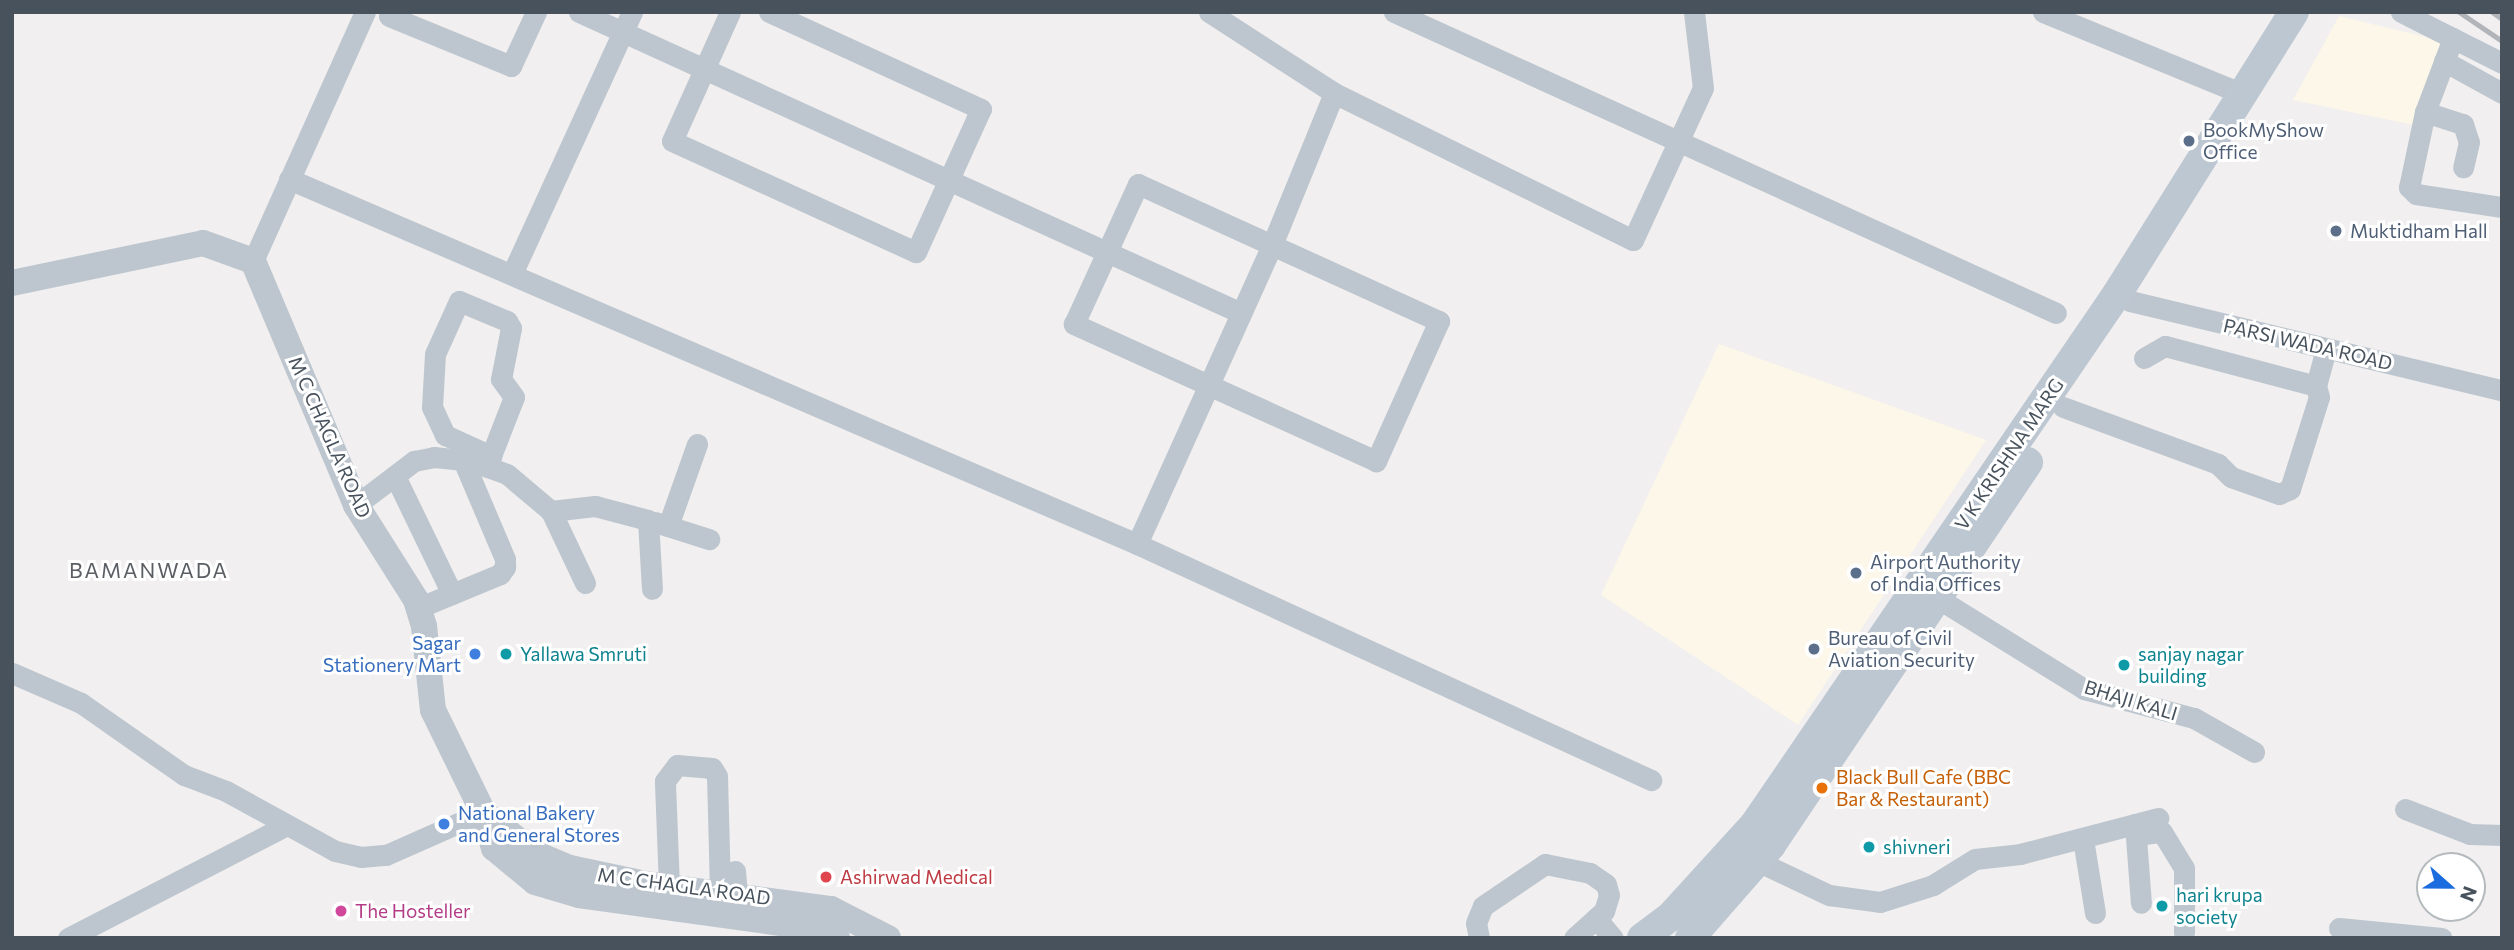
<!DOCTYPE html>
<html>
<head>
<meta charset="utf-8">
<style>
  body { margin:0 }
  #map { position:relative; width:2514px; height:950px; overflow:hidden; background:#f1efef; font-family:Commissioner,sans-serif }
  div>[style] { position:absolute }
  .commercial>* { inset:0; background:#fcf7e8 }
  .minor>* { height:21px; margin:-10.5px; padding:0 10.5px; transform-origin:10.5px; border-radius:10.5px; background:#bdc6ce }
  .tertiary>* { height:26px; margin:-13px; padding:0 13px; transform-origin:13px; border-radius:13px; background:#bdc6ce }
  .secondary>* { height:30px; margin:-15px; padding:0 15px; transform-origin:15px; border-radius:15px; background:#bdc7d2 }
  .rail>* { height:5px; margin:-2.5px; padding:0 2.5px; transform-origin:2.5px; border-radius:2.5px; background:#b1b4b9 }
  .dots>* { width:19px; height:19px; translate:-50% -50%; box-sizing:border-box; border:4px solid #fff; border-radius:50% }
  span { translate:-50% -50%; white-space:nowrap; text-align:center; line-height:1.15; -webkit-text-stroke:6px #fff; paint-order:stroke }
  .service-label { font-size:19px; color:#4e5e75 }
  .left { translate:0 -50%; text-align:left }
  .street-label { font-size:19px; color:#47525c }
  .shop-label { font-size:19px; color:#366cbe }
  .right { translate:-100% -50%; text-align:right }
  .culture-label { font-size:19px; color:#0d838f }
  .food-label { font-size:19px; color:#c56008 }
  .health-label { font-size:19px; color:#be3a42 }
  .hotel-label { font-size:19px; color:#b23c85 }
  .neighbourhood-label { font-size:21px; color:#5b5f64; letter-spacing:2px }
  .frame { position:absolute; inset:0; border:14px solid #47525c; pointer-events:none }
  .north { position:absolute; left:2416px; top:852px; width:70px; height:70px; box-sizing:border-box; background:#fff; border:2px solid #b5babe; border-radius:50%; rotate:111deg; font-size:19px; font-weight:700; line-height:28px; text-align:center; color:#47525c }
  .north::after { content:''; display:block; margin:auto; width:24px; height:32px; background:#1b6cdf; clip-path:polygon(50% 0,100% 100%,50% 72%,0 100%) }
</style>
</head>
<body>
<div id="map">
  <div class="commercial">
    <div style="clip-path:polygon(2339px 16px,2447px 42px,2414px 125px,2293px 100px)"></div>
    <div style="clip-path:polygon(1719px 344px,1986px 440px,1798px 725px,1601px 595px)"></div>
  </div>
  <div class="minor">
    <div style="left:579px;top:12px;width:727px;rotate:24.45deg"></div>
    <div style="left:730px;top:12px;width:141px;rotate:114.2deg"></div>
    <div style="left:672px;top:141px;width:268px;rotate:24.5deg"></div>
    <div style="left:916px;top:252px;width:157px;rotate:-65.6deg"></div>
    <div style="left:981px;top:109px;width:233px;rotate:-155.4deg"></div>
    <div style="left:1209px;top:12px;width:149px;rotate:32.9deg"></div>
    <div style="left:1334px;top:93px;width:333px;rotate:26.2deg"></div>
    <div style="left:1633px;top:240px;width:167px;rotate:-65.3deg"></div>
    <div style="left:1703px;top:88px;width:77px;rotate:-96.8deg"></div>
    <div style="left:1394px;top:12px;width:727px;rotate:24.45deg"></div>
    <div style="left:2043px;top:12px;width:216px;rotate:22.3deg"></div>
    <div style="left:2401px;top:12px;width:113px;rotate:26.8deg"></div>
    <div style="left:389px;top:16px;width:132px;rotate:22.3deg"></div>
    <div style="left:511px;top:66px;width:60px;rotate:-65.2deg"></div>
    <div style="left:2453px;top:38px;width:79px;rotate:110.7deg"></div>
    <div style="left:2425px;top:112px;width:77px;rotate:102deg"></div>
    <div style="left:2409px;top:187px;width:10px;rotate:45deg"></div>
    <div style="left:2416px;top:194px;width:87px;rotate:8.6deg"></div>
    <div style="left:2444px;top:61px;width:66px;rotate:28.9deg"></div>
    <div style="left:2425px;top:112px;width:40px;rotate:18deg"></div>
    <div style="left:2463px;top:124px;width:19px;rotate:72deg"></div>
    <div style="left:2469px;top:142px;width:26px;rotate:103deg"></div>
    <div style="left:289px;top:179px;width:923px;rotate:23.29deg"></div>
    <div style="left:1137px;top:544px;width:566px;rotate:24.66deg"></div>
    <div style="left:1138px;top:184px;width:331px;rotate:24.5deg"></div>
    <div style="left:1439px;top:321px;width:154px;rotate:114.2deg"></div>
    <div style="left:1376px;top:461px;width:332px;rotate:-155.6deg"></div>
    <div style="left:1074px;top:324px;width:154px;rotate:-65.4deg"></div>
    <div style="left:253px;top:261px;width:273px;rotate:-65.8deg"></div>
    <div style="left:512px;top:274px;width:288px;rotate:-65.4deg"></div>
    <div style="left:2117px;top:294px;width:15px;rotate:28deg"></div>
    <div style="left:2130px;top:301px;width:382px;rotate:13.5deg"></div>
    <div style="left:2144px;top:358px;width:24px;rotate:-30deg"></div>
    <div style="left:2165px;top:346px;width:156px;rotate:14.8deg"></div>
    <div style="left:2316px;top:386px;width:39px;rotate:-75deg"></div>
    <div style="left:2063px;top:407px;width:165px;rotate:20.2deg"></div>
    <div style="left:2218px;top:464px;width:18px;rotate:45deg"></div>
    <div style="left:2231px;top:477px;width:51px;rotate:19.5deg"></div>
    <div style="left:2279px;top:494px;width:12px;rotate:-24deg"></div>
    <div style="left:2290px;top:489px;width:96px;rotate:-72.5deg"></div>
    <div style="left:2319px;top:397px;width:11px;rotate:-105deg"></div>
    <div style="left:487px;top:467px;width:12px;rotate:-70deg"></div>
    <div style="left:491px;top:456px;width:63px;rotate:-68.7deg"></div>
    <div style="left:514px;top:397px;width:22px;rotate:-126deg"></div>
    <div style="left:501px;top:379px;width:52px;rotate:-78.9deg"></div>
    <div style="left:511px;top:328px;width:8px;rotate:-120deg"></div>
    <div style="left:507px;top:321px;width:52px;rotate:-157.4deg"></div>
    <div style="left:459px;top:301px;width:58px;rotate:114.4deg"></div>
    <div style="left:435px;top:354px;width:53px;rotate:93.2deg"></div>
    <div style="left:432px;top:407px;width:31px;rotate:65deg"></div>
    <div style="left:445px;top:435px;width:51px;rotate:24.5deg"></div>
    <div style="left:395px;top:476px;width:131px;rotate:64.2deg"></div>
    <div style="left:356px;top:505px;width:73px;rotate:-37.2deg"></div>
    <div style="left:414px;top:461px;width:20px;rotate:-11deg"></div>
    <div style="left:434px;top:457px;width:37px;rotate:6deg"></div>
    <div style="left:471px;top:461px;width:38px;rotate:20deg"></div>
    <div style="left:507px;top:474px;width:57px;rotate:40.1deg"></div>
    <div style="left:655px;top:522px;width:57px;rotate:17.5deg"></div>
    <div style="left:668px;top:526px;width:87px;rotate:-70.5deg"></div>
    <div style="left:1137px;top:544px;width:328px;rotate:-65.7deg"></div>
    <div style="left:1272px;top:245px;width:164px;rotate:-67.8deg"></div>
    <div style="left:585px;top:583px;width:80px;rotate:-115.3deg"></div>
    <div style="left:551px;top:511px;width:44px;rotate:-6.5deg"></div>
    <div style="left:595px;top:506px;width:55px;rotate:14.8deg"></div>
    <div style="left:648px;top:520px;width:69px;rotate:86.7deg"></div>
    <div style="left:1939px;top:599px;width:171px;rotate:31.8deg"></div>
    <div style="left:2084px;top:689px;width:114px;rotate:14.8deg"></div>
    <div style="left:2194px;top:718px;width:69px;rotate:29.5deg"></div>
    <div style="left:418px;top:608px;width:89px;rotate:-22.5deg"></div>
    <div style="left:500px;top:574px;width:9px;rotate:-54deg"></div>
    <div style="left:505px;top:567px;width:8px;rotate:-90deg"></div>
    <div style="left:505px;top:559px;width:108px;rotate:-113deg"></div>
    <div style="left:12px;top:673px;width:75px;rotate:23.5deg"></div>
    <div style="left:81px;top:703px;width:126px;rotate:35deg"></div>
    <div style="left:184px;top:775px;width:45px;rotate:20.9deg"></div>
    <div style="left:226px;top:791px;width:124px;rotate:28.8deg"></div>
    <div style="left:335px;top:851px;width:27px;rotate:13deg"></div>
    <div style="left:361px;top:857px;width:25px;rotate:-5deg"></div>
    <div style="left:386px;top:855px;width:106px;rotate:-23.9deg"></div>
    <div style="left:2405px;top:809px;width:70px;rotate:21deg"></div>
    <div style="left:2470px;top:834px;width:32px;rotate:2deg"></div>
    <div style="left:2135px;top:824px;width:79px;rotate:85.7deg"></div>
    <div style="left:2136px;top:835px;width:26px;rotate:-7deg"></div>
    <div style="left:2162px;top:832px;width:42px;rotate:58.6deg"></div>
    <div style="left:2184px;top:868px;width:65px;rotate:90deg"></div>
    <div style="left:2083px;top:839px;width:75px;rotate:80.8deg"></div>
    <div style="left:1757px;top:861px;width:80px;rotate:25.3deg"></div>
    <div style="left:1829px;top:895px;width:51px;rotate:7.8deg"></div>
    <div style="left:1880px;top:902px;width:56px;rotate:-17.8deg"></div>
    <div style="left:1933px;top:885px;width:49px;rotate:-31.8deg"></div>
    <div style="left:1975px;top:859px;width:45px;rotate:-6.3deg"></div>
    <div style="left:2020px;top:854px;width:143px;rotate:-14.6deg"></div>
    <div style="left:735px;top:871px;width:23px;rotate:85deg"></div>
    <div style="left:669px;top:887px;width:106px;rotate:-92.2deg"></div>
    <div style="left:665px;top:781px;width:20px;rotate:-53deg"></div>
    <div style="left:677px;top:765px;width:35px;rotate:5deg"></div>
    <div style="left:712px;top:768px;width:9px;rotate:58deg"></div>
    <div style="left:717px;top:776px;width:117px;rotate:88.5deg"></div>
    <div style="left:1596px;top:918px;width:26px;rotate:50deg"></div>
    <div style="left:2339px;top:928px;width:103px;rotate:5.5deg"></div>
    <div style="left:68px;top:938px;width:246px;rotate:-27.3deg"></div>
    <div style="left:1479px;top:938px;width:15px;rotate:-101deg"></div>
    <div style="left:1476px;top:923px;width:18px;rotate:-68deg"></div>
    <div style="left:1483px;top:906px;width:75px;rotate:-34.1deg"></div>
    <div style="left:1545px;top:864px;width:46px;rotate:11.3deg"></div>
    <div style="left:1590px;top:873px;width:19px;rotate:35deg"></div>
    <div style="left:1606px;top:884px;width:11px;rotate:75deg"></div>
    <div style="left:1609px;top:895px;width:17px;rotate:107deg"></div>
    <div style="left:1604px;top:911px;width:40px;rotate:138deg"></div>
  </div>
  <div class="tertiary">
    <div style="left:12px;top:283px;width:195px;rotate:-11.8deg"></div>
    <div style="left:203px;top:243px;width:53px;rotate:19.8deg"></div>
    <div style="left:253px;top:261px;width:265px;rotate:67.1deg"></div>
    <div style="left:356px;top:505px;width:112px;rotate:57.7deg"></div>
    <div style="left:416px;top:600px;width:27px;rotate:73deg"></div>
    <div style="left:424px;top:626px;width:84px;rotate:83.9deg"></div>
    <div style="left:433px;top:710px;width:114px;rotate:63.9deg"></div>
    <div style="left:483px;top:812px;width:65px;rotate:38.8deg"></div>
    <div style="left:534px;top:853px;width:39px;rotate:23deg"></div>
    <div style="left:570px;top:868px;width:77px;rotate:12deg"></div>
    <div style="left:645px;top:884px;width:188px;rotate:7.7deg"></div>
    <div style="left:831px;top:909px;width:64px;rotate:27deg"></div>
    <div style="left:483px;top:812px;width:38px;rotate:73deg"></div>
    <div style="left:494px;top:848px;width:53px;rotate:39.7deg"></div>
    <div style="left:535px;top:882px;width:46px;rotate:16.5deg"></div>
    <div style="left:579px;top:895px;width:211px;rotate:7.9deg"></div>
    <div style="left:788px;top:924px;width:51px;rotate:15.9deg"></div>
  </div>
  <div class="secondary">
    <div style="left:1642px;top:938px;width:38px;rotate:-37deg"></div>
    <div style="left:1672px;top:915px;width:123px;rotate:-47.6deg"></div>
    <div style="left:1755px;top:824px;width:642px;rotate:-55.67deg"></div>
    <div style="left:2117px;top:294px;width:333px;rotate:-57.9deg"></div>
    <div style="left:1690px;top:938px;width:123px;rotate:-48.9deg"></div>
    <div style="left:1771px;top:845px;width:461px;rotate:-56.1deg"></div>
  </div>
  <div class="rail">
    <div style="left:2459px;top:12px;width:52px;rotate:34deg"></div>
    <div style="left:2492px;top:12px;width:12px;rotate:35deg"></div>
  </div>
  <div class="dots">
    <div style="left:2189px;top:141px;background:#5c6f8a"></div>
    <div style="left:2336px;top:231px;background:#5c6f8a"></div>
    <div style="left:1856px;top:573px;background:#5c6f8a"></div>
    <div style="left:1814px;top:649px;background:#5c6f8a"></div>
    <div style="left:475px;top:654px;background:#3f7fe0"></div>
    <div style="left:506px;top:654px;background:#0f9aa8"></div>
    <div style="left:2124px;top:665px;background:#0f9aa8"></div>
    <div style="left:1822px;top:788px;background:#e8710a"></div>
    <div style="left:444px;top:824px;background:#3f7fe0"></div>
    <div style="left:1869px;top:847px;background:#0f9aa8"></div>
    <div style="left:826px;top:877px;background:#e0444e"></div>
    <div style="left:2162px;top:906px;background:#0f9aa8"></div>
    <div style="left:341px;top:911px;background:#d1479c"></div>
  </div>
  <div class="service-label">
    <span class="left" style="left:2203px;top:141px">BookMyShow<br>Office</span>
    <span class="left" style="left:2350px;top:231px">Muktidham Hall</span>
    <span class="left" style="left:1870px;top:573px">Airport Authority<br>of India Offices</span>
    <span class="left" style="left:1828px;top:649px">Bureau of Civil<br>Aviation Security</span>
  </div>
  <div class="street-label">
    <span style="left:2308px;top:344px;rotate:13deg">PARSI WADA ROAD</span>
    <span style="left:330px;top:437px;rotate:66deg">M C CHAGLA ROAD</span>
    <span style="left:2009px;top:454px;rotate:-56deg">V K KRISHNA MARG</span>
    <span style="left:2131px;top:700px;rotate:17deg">BHAJI KALI</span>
    <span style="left:684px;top:886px;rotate:8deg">M C CHAGLA ROAD</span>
  </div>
  <div class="shop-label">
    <span class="right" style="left:461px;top:654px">Sagar<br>Stationery Mart</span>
    <span class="left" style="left:458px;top:824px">National Bakery<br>and General Stores</span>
  </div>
  <div class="culture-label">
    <span class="left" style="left:520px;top:654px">Yallawa Smruti</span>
    <span class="left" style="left:2138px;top:665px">sanjay nagar<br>building</span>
    <span class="left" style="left:1883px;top:847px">shivneri</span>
    <span class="left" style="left:2176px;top:906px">hari krupa<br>society</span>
  </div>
  <div class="food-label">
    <span class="left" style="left:1836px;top:788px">Black Bull Cafe (BBC<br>Bar &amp; Restaurant)</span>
  </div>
  <div class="health-label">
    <span class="left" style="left:840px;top:877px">Ashirwad Medical</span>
  </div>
  <div class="hotel-label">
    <span class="left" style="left:355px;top:911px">The Hosteller</span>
  </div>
  <div class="neighbourhood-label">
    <span style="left:149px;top:570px">BAMANWADA</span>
  </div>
  <div class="frame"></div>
  <div class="north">N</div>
</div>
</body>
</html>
